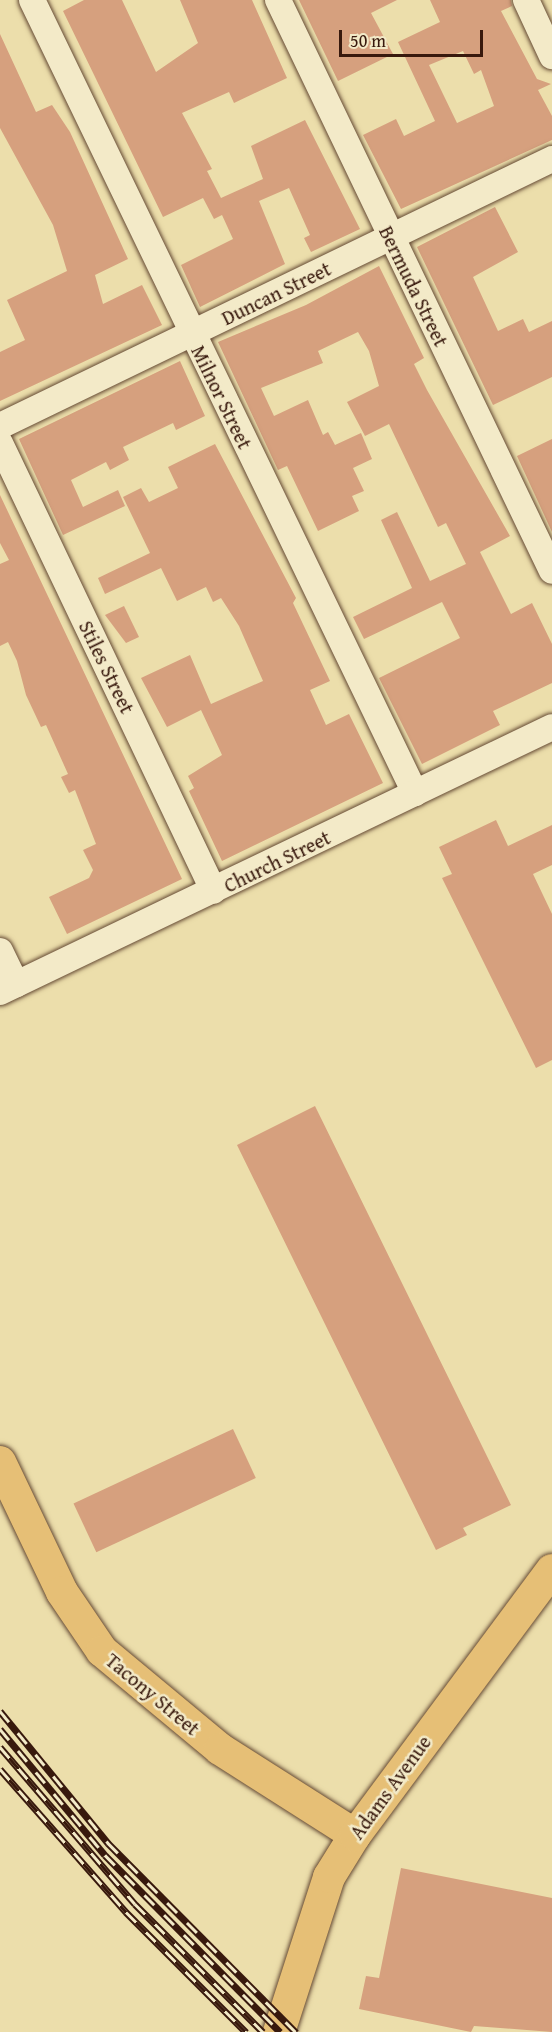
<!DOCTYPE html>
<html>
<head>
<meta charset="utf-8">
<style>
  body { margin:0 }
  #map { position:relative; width:552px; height:2032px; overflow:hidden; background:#ecdeab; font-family:"Gentium Book Plus",serif }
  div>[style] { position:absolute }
  .building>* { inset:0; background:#d6a07e; transform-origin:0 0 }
  .roads { filter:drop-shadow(0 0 2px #654a34) drop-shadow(0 0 2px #654a34) }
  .minor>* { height:26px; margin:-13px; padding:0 13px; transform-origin:13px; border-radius:13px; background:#f3eac8 }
  .major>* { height:32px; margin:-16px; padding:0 16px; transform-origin:16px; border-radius:16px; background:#e6bf76 }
  .rail>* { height:7px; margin-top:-3.5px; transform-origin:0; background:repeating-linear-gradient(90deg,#f3eac8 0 14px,#38190d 0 28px); box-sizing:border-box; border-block:2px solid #38190d }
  span { translate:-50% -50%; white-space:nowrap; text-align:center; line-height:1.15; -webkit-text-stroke:5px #f3eac8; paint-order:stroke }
  .street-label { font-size:20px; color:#38190d }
  .scale { position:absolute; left:339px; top:30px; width:144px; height:27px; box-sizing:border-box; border:3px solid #38190d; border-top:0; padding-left:8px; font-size:18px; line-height:21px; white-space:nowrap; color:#38190d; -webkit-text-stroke:4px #f3eac8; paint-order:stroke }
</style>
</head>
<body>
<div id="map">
  <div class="building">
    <div style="clip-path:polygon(84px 0,122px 0,156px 72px,198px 43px,180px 0,252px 0,287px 78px,234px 103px,229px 92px,182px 113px,212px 169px,207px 171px,221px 198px,263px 179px,251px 146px,305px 120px,360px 229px,311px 252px,304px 238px,310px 235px,289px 188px,259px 201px,285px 264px,200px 307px,181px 265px,233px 239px,222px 215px,214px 219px,203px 198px,163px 217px,63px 11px)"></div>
    <div style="clip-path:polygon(299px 0,397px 0,371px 13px,393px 54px,338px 81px)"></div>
    <div style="clip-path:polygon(evenodd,430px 0,511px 0,512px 6px,501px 11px,537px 79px,551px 84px,538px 90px,552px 116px,552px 140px,401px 209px,363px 135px,396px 119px,404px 136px,435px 121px,398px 42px,440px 22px,430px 0,463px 51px,474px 74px,481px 70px,494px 106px,457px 123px,429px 65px,463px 51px)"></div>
    <div style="clip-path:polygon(0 34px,36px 112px,52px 105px,70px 132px,128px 259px,95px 275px,103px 304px,142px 285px,162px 325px,0 401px,0 352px,25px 340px,7px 300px,67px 271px,53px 225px,0 128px)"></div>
    <div style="clip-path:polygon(495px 207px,518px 252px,473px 277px,498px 331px,523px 319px,529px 332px,552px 321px,552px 377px,493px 405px,417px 247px)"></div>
    <div style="clip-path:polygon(379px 266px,424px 358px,414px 364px,427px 390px,510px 536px,480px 552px,511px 614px,532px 603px,552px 644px,552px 683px,493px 711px,500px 725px,422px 764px,379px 678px,460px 638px,442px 602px,364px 639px,353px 617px,412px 588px,381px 520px,397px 512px,430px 581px,466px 564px,446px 523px,438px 527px,389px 424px,365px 436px,347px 402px,379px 386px,369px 351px,358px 332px,318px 351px,323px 363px,261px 388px,274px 416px,308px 400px,323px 435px,328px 432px,335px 445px,361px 433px,372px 459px,353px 468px,364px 491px,352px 496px,359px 511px,318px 531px,287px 466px,278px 470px,218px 342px,306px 305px)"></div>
    <div style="clip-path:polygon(180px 361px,205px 416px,176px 430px,173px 423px,123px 447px,129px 460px,110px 470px,106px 462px,71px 480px,83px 507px,118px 490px,125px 506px,63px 535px,19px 439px)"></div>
    <div style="clip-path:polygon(552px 439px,552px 532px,517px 456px)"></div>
    <div style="clip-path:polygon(215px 444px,296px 598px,293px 603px,330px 681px,310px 690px,326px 725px,349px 714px,383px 783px,222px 861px,189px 791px,194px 788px,188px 776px,222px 755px,201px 710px,167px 727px,141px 678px,190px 655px,211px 704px,263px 681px,239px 626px,221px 598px,213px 602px,206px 587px,177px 601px,161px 568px,105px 594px,98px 578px,150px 553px,123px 497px,141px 488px,149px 502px,178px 488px,168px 467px)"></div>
    <div style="clip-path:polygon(0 495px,182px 879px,67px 934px,49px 897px,89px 878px,93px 870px,83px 850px,96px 844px,75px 790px,69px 793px,61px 777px,68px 774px,46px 725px,41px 727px,26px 695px,17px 661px,8px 642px,0 646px,0 564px,9px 560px,0 543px)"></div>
    <div style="clip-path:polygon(124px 606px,139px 637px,126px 643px,105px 615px)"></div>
    <div style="clip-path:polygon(496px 820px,508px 846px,552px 825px,552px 865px,533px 874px,552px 914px,552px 1060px,536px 1068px,442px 878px,452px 874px,439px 847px)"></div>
    <div style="clip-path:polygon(315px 1106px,511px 1505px,463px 1528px,467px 1535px,436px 1550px,237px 1145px)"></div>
    <div style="left:233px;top:1429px;width:54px;height:176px;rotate:65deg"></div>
    <div style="clip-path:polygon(401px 1868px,552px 1898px,552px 2032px,474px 2026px,471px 2032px,359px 2009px,366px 1976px,379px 1978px)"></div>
  </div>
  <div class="roads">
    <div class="minor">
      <div style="left:32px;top:0;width:881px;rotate:64.22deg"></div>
      <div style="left:278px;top:0;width:633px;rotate:64.37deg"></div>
      <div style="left:526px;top:0;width:62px;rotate:65.1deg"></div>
      <div style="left:0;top:426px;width:613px;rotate:-25.81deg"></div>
      <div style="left:0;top:443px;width:496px;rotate:64.5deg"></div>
      <div style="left:0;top:951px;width:37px;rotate:64deg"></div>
      <div style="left:0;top:992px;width:612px;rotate:-25.64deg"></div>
    </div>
    <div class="major">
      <div style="left:0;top:1462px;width:144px;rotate:64.5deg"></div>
      <div style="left:62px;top:1592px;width:71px;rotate:55.9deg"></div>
      <div style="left:102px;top:1651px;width:153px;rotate:39.7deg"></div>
      <div style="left:220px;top:1749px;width:160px;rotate:32.5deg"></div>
      <div style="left:279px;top:2032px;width:163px;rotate:-72.1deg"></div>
      <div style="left:329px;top:1877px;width:49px;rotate:-58.2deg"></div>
      <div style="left:355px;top:1835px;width:330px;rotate:-53.4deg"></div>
    </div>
  </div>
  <div class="rail">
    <div style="left:0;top:1711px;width:171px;rotate:50.7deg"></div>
    <div style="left:108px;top:1843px;width:267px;rotate:45.2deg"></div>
    <div style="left:0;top:1729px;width:164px;rotate:50.2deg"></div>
    <div style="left:105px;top:1855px;width:249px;rotate:45.3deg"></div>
    <div style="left:0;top:1747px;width:207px;rotate:49.3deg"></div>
    <div style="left:135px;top:1904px;width:181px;rotate:45deg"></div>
    <div style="left:0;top:1769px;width:191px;rotate:48.6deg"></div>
    <div style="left:126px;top:1912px;width:170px;rotate:45deg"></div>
  </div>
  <div class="street-label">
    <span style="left:414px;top:286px;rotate:64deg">Bermuda Street</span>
    <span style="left:276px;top:293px;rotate:-26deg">Duncan Street</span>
    <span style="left:222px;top:397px;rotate:64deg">Milnor Street</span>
    <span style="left:107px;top:667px;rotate:64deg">Stiles Street</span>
    <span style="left:277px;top:861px;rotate:-26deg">Church Street</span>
    <span style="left:153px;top:1694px;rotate:40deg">Tacony Street</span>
    <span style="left:390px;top:1787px;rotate:-54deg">Adams Avenue</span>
  </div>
  <div class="scale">50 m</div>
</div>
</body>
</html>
